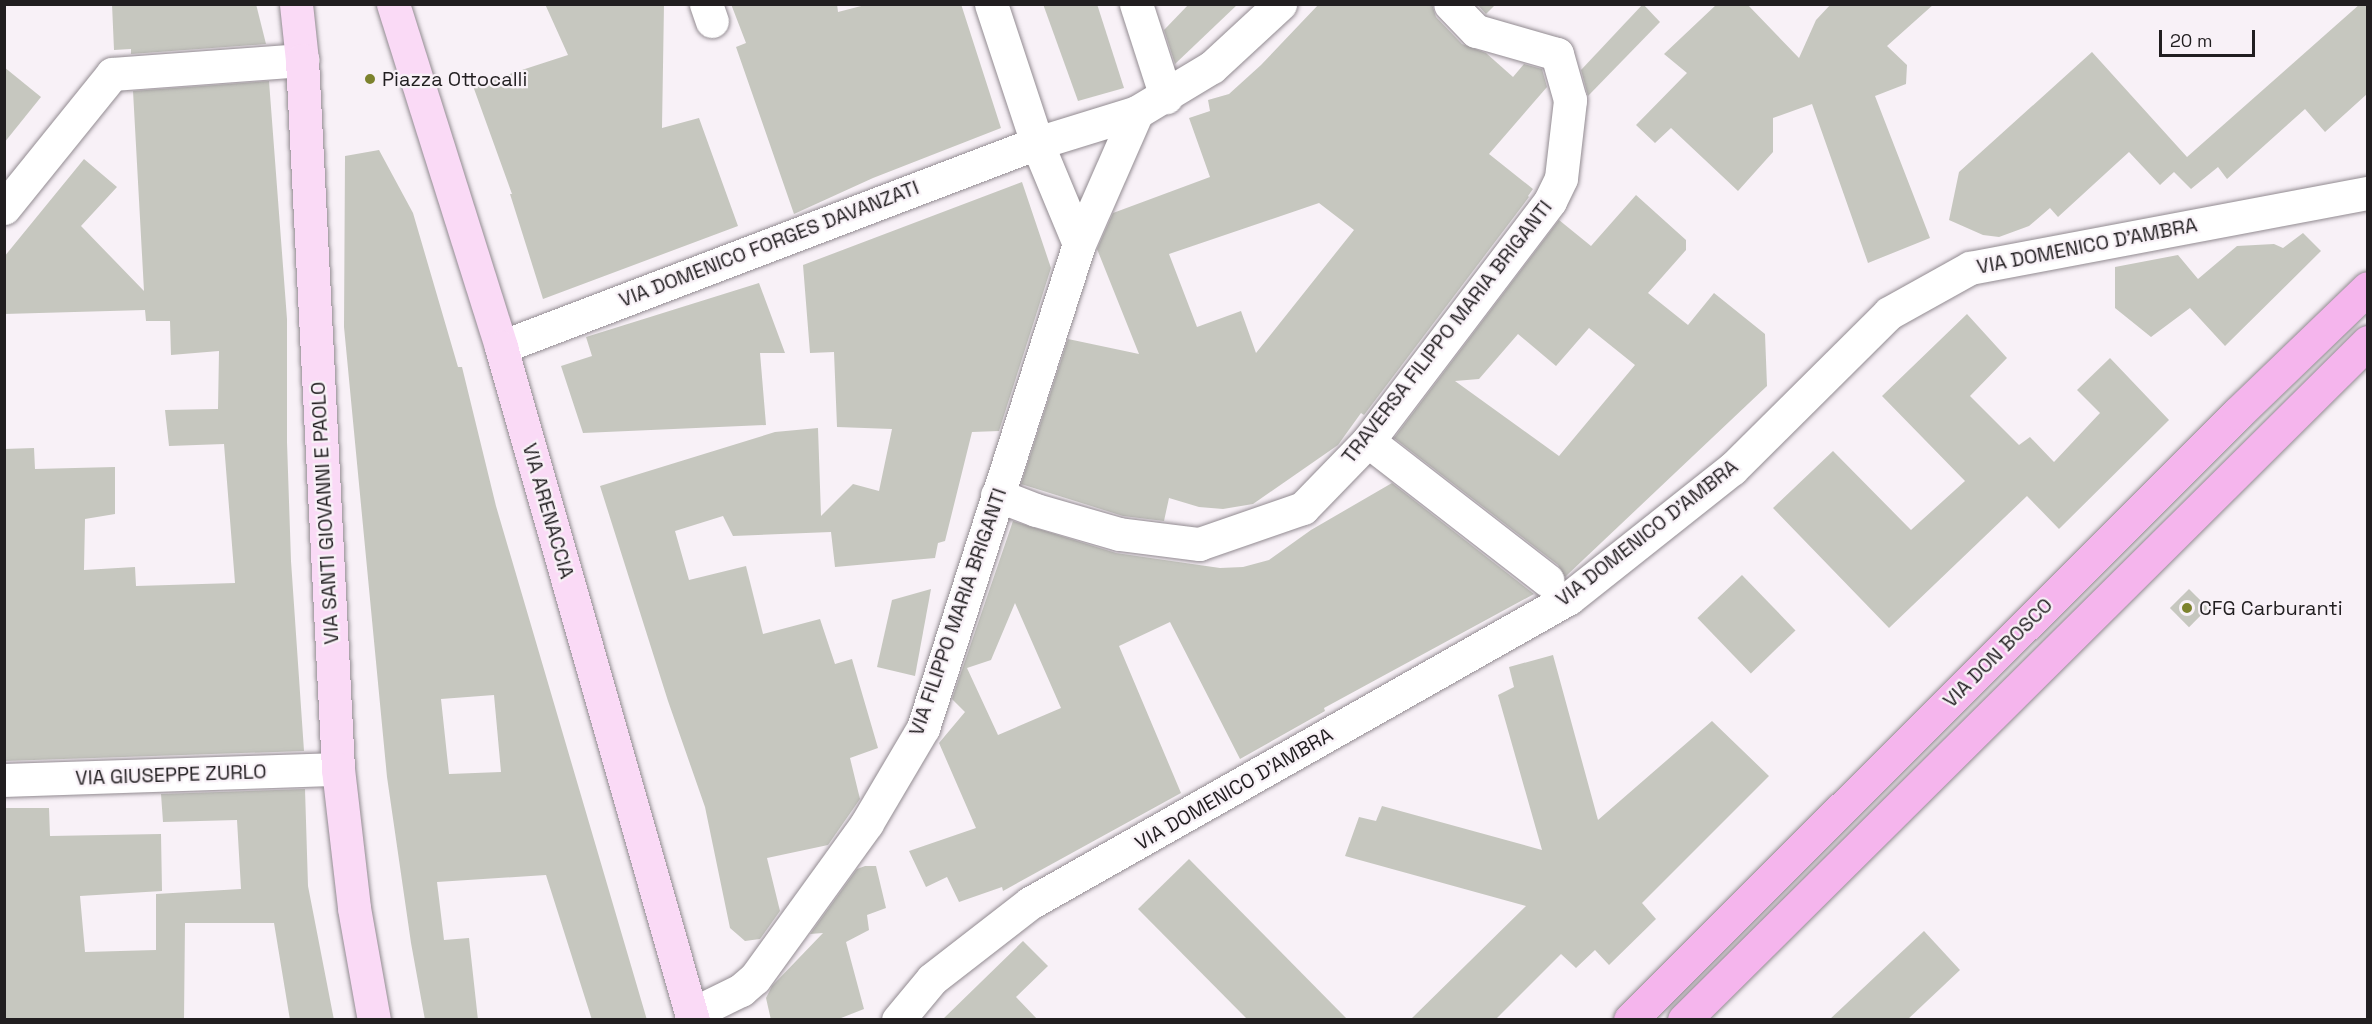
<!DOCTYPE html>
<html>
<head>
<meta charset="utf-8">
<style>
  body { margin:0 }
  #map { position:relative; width:2372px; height:1024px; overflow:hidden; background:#f8f1f7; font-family:"Space Grotesk",sans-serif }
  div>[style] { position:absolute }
  .building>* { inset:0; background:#c6c7bf; transform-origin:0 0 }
  .roads { filter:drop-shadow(0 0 2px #928b91) drop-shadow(0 0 2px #928b91) }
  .street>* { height:33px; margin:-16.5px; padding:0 16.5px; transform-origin:16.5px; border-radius:16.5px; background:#fff }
  .secondary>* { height:33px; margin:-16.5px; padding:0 16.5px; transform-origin:16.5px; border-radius:16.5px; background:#fadaf6 }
  .primary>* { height:33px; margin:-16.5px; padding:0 16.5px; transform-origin:16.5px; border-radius:16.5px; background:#f5b5ed }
  .dots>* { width:16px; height:16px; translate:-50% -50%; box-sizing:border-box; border:3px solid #f8f1f7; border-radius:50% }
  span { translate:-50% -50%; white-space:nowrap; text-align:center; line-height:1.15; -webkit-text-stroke:4.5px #f8f1f7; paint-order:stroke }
  .poi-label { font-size:20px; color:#211e20 }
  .left { translate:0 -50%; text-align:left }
  .street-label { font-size:20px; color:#211e20 }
  .frame { position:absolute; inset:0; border:6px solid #211e20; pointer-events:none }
  .scale { position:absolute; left:2159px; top:30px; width:96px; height:27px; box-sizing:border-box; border:3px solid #211e20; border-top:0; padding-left:8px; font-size:18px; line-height:21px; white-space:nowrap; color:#211e20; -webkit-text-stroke:4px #f8f1f7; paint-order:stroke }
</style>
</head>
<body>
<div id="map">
  <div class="building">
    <div style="clip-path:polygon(112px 4px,256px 4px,266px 44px,131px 54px,131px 49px,114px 50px)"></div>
    <div style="clip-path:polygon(545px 4px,664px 4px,662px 128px,699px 118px,738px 226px,543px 299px,510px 194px,512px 194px,473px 86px,568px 55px)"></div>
    <div style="clip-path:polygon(731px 4px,837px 4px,838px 12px,869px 4px,961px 4px,1001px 128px,873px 178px,794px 214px,736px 47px,746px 43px)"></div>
    <div style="clip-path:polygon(1043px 4px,1097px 4px,1124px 88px,1078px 101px)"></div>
    <div style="clip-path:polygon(1189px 4px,1238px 4px,1175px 64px,1164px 30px)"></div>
    <div style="clip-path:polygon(evenodd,1319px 4px,1432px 4px,1436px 17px,1462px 44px,1486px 53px,1513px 77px,1524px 64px,1542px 69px,1547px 87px,1489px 154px,1533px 189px,1528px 196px,1529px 197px,1364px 415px,1361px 413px,1338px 445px,1253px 504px,1223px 509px,1199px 507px,1169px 498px,1164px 521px,1123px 516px,1021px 484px,1068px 339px,1139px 354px,1097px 249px,1113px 213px,1210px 177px,1189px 118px,1210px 111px,1208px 100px,1229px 94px,1261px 65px,1319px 4px,1319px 203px,1354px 230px,1256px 353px,1241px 311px,1197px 327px,1169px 254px,1319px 203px)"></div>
    <div style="clip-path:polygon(1477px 4px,1496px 4px,1486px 14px)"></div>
    <div style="clip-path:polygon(1643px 4px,1660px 22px,1588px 96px,1581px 70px)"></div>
    <div style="clip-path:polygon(1717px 4px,1747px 4px,1799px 58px,1816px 20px,1831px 4px,1934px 4px,1887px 46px,1907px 65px,1906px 84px,1875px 96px,1930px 238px,1868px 263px,1812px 104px,1773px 118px,1773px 152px,1738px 191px,1671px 128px,1655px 143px,1636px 125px,1687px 73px,1664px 54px)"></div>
    <div style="clip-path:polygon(2360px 4px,2367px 4px,2367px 94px,2325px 132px,2305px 109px,2227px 179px,2218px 167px,2191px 189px,2174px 172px,2160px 185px,2129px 152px,2058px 217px,2050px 208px,2029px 226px,1999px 237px,1983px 235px,1949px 220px,1959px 172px,2092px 52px,2187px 157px)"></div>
    <div style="clip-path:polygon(4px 67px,41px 97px,4px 143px)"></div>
    <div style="clip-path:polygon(269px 81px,287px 319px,287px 442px,291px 561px,304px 751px,4px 761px,4px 449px,34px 448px,35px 469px,115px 467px,115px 514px,85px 519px,84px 570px,135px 567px,136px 586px,235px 583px,224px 444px,169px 446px,165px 410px,218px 409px,219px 351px,171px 355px,170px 321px,146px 321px,145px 310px,4px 314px,4px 257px,84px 159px,117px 187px,81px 226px,144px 291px,133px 91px)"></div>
    <div style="clip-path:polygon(evenodd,379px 150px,413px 213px,458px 367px,462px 367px,496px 506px,647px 1020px,592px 1020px,546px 875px,437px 882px,444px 940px,469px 938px,478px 1020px,425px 1020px,411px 943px,387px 777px,344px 327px,345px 156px,379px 150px,494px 695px,501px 772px,449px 774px,441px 699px,494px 695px)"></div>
    <div style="clip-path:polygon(1022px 182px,1051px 268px,999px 431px,972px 432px,945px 541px,938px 543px,935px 558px,835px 567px,831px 532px,733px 536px,723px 516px,675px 531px,689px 580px,746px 566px,763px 634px,820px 619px,835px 664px,852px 659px,878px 748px,850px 758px,860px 799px,828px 845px,767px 858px,780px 911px,760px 939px,745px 941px,730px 928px,705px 807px,668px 701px,600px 486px,775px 432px,818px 428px,821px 516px,853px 484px,879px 491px,892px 429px,837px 427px,834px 352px,810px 353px,803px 265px)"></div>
    <div style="clip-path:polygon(evenodd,1636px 195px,1686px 240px,1686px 250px,1648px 293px,1688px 325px,1714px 293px,1765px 334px,1767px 386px,1565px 577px,1558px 565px,1394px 438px,1559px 220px,1591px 246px,1636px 195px,1589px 328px,1635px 365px,1559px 456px,1455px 381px,1479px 379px,1518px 334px,1556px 366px,1589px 328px)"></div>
    <div style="clip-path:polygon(2303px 233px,2321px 251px,2225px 346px,2190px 308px,2151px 337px,2115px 308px,2115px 267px,2178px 255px,2198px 279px,2237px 246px,2274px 244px,2283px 248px)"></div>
    <div style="clip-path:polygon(759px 283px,785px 353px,760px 353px,766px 425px,583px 433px,561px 366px,592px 356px,586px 337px)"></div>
    <div style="clip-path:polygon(1967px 314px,2007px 358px,1970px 396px,2019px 445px,2030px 437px,2054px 462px,2100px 413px,2077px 390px,2110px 358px,2169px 420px,2059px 529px,2027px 496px,1889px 628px,1773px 508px,1833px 451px,1911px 530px,1965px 481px,1882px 396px)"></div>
    <div style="clip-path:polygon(evenodd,1392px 483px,1534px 594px,1324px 708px,1325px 711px,1240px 759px,1170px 622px,1119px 646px,1181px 793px,1003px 891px,1002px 887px,959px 902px,947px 877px,926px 887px,909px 851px,976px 828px,939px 743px,965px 712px,952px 699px,1013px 521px,1116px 553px,1220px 568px,1243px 567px,1269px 560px,1311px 530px,1392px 483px,1015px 603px,1061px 708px,998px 735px,967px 668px,991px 660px,1015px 603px)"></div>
    <div style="left:1742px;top:575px;width:77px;height:62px;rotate:46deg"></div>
    <div style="clip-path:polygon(931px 589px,915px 676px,877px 667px,892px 600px)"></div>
    <div style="left:2189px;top:589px;width:27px;height:27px;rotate:45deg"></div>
    <div style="clip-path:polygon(1553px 655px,1598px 820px,1712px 721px,1769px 776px,1642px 903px,1656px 919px,1609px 965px,1595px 950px,1576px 968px,1561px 954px,1495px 1020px,1410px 1020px,1526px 906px,1345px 856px,1359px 817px,1376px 821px,1382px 806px,1542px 850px,1498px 695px,1514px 687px,1509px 667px)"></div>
    <div style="clip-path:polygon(305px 789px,308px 886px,334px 1020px,290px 1020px,274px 923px,185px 923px,184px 1020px,4px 1020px,4px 808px,49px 808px,50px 836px,161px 834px,162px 891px,80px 896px,85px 952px,156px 950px,156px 894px,241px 889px,237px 820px,163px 822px,161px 794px)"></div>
    <div style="clip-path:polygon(1189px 859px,1348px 1020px,1248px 1020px,1138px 909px)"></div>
    <div style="clip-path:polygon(865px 866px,876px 866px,886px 908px,867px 915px,869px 930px,846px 942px,864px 1009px,836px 1020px,771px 1020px,766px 998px,772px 986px,823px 933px,810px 934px,857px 869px)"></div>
    <div style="clip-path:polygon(1924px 931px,1960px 970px,1907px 1020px,1829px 1020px)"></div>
    <div style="clip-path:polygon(1023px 941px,1048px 966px,1016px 997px,1038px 1020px,942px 1020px)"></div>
  </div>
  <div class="roads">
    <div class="street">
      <div style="left:706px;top:4px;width:18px;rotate:71deg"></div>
      <div style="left:991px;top:4px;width:146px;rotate:71.7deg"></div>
      <div style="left:1037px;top:143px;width:109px;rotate:67.4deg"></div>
      <div style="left:1136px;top:4px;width:98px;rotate:72.1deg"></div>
      <div style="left:4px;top:208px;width:172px;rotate:-51.1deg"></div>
      <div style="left:112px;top:74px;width:191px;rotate:-4.2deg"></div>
      <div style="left:501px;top:347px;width:574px;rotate:-20.84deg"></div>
      <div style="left:1037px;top:143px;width:105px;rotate:-17.2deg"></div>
      <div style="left:1137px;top:112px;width:87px;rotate:-31deg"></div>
      <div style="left:1212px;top:67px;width:93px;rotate:-42.8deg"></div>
      <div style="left:1368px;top:441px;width:227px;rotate:37.8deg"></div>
      <div style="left:997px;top:495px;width:42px;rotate:21deg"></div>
      <div style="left:1036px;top:510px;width:86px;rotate:16.1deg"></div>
      <div style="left:1119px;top:534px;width:81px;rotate:7.1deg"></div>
      <div style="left:1199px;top:544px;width:110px;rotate:-19.1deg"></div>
      <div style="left:1303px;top:508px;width:93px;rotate:-45.9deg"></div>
      <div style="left:1368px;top:441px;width:301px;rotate:-52.8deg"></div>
      <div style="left:1550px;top:201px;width:25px;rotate:-64deg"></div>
      <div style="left:1561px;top:178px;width:79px;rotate:-83.4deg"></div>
      <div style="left:1570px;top:100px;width:48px;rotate:-105.8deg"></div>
      <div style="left:1557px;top:54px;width:84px;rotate:-164.1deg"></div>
      <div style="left:1476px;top:31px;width:37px;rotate:-134deg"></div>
      <div style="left:4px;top:780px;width:334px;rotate:-1.9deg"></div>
      <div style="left:692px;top:1014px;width:55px;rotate:-26.1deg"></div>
      <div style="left:741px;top:990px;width:18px;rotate:-41deg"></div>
      <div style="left:755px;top:978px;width:191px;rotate:-54.1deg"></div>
      <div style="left:867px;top:823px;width:110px;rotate:-59.5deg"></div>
      <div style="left:923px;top:728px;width:509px;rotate:-72.14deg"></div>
      <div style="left:1079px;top:244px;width:144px;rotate:-66.3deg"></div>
      <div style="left:898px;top:1020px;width:53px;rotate:-50.3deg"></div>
      <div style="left:932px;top:979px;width:124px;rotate:-37.8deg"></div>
      <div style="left:1030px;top:903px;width:619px;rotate:-29.5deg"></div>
      <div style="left:1569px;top:598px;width:208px;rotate:-38.4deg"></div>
      <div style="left:1732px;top:469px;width:221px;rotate:-44.8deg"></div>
      <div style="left:1889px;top:313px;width:93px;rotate:-29.1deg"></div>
      <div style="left:1970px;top:268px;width:405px;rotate:-10.7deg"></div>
    </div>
    <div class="secondary">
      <div style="left:296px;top:4px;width:56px;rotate:83.9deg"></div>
      <div style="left:302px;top:60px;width:710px;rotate:87.09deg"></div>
      <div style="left:338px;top:769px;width:140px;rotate:83.4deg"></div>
      <div style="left:354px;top:908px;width:114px;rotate:79.9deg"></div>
      <div style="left:393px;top:4px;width:360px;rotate:72.5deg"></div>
      <div style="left:501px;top:347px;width:700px;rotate:74.08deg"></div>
    </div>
    <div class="primary">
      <div style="left:1630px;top:1020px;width:859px;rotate:-44.95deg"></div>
      <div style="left:2238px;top:413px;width:180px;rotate:-43.9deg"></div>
      <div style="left:1684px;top:1020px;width:963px;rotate:-44.75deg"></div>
    </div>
  </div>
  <div class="dots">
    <div style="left:370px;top:79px;background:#7c822d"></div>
    <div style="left:2187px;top:608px;background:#7c822d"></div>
  </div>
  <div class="poi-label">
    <span class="left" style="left:382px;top:79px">Piazza Ottocalli</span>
    <span class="left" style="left:2199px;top:608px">CFG Carburanti</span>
  </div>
  <div class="street-label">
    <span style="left:769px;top:244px;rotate:-21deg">VIA DOMENICO FORGES DAVANZATI</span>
    <span style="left:2087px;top:246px;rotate:-11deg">VIA DOMENICO D'AMBRA</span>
    <span style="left:1447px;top:332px;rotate:-52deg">TRAVERSA FILIPPO MARIA BRIGANTI</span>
    <span style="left:548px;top:511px;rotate:74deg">VIA ARENACCIA</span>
    <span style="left:325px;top:513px;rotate:-93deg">VIA SANTI GIOVANNI E PAOLO</span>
    <span style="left:1647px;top:533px;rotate:-38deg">VIA DOMENICO D'AMBRA</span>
    <span style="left:958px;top:612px;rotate:-71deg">VIA FILIPPO MARIA BRIGANTI</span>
    <span style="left:1998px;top:653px;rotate:-45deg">VIA DON BOSCO</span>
    <span style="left:171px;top:775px;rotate:-2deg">VIA GIUSEPPE ZURLO</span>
    <span style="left:1234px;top:789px;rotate:-30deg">VIA DOMENICO D'AMBRA</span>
  </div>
  <div class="frame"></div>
  <div class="scale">20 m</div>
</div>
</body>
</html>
